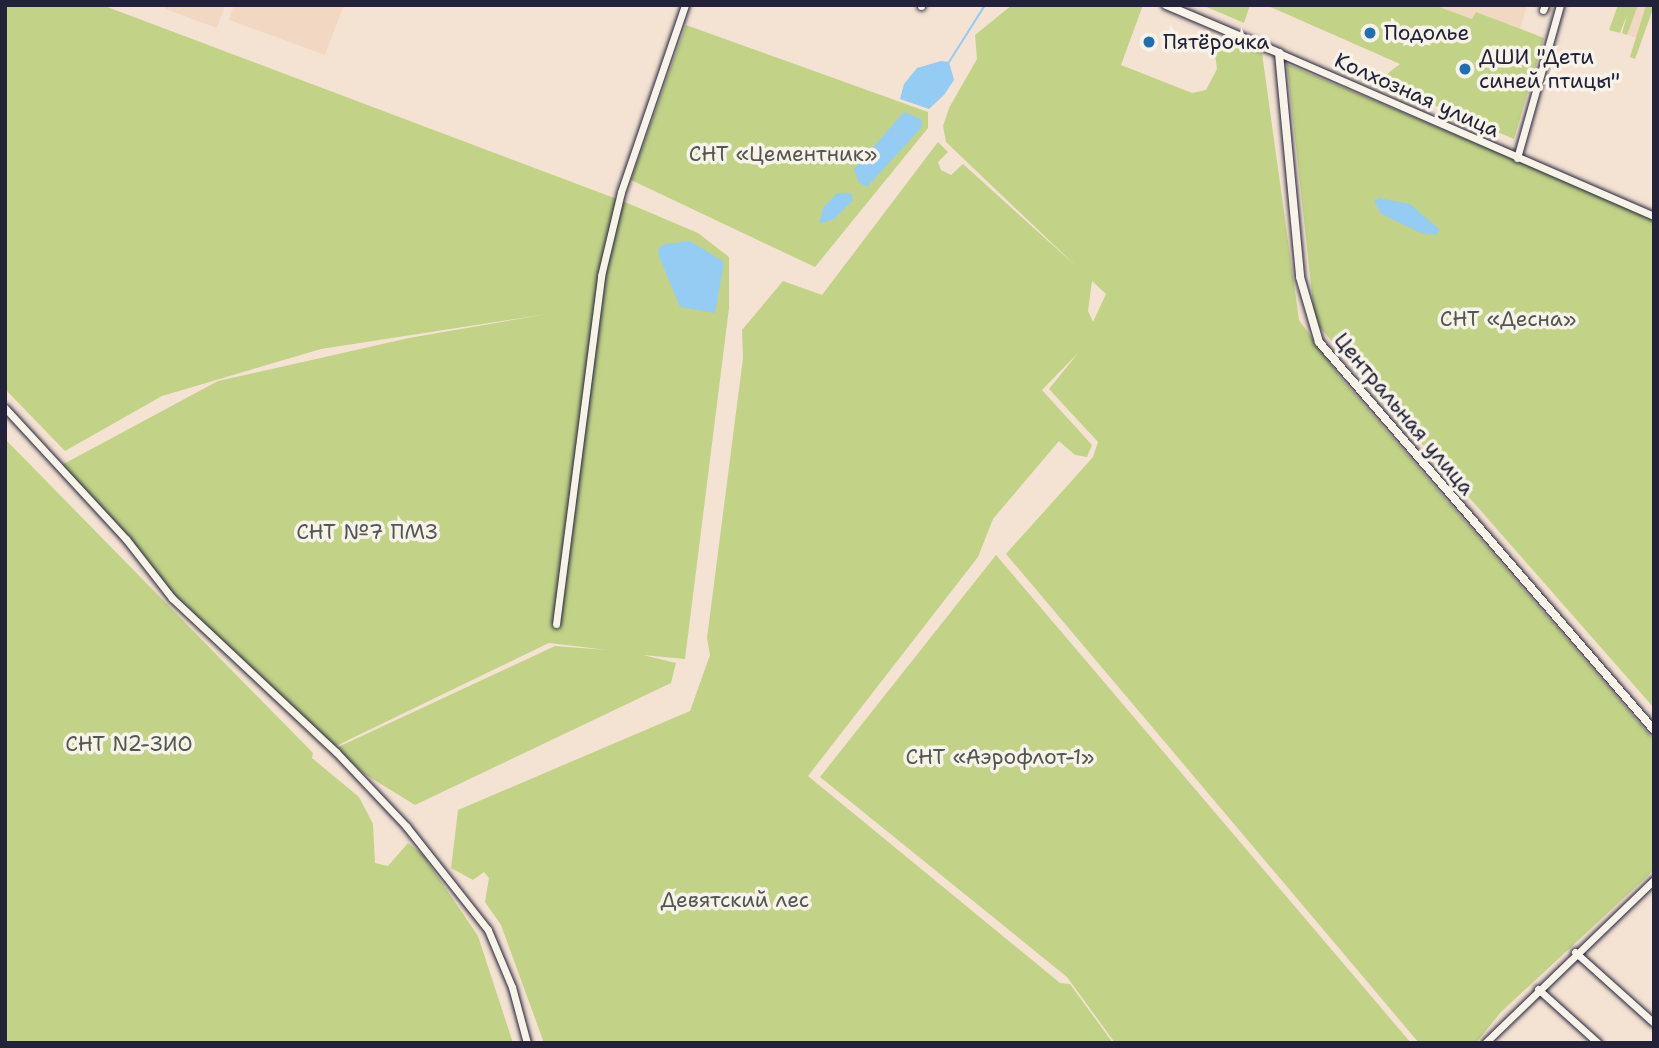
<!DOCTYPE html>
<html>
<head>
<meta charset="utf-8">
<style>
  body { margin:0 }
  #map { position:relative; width:1659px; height:1048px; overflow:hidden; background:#f4e3d2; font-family:"Shantell Sans",sans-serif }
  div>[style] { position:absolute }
  .built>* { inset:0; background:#f2d8c2 }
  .green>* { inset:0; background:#c2d388 }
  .water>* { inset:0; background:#94ccf3 }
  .stream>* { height:2px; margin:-1px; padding:0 1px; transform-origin:1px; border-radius:1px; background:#94ccf3 }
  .roads { filter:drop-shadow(0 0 2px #22223b) drop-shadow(0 0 2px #22223b) }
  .minor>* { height:7px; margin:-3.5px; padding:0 3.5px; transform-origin:3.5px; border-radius:3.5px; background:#f7f3e8 }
  .tertiary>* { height:8px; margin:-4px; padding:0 4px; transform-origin:4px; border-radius:4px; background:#f7f3e8 }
  .dots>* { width:19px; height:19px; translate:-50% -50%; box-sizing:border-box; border:4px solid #f7f3e8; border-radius:50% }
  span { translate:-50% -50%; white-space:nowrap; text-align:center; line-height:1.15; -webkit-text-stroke:7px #f7f3e8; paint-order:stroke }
  .poi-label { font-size:21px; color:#22223b }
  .left { translate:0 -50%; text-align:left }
  .street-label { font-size:21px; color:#22223b }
  .park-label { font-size:21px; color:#525752 }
  .frame { position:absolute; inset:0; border:7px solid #22223b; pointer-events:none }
</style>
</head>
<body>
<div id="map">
  <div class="built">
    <div style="clip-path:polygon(166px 5px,225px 5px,217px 28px,165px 9px)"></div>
    <div style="clip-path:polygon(234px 5px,344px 5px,325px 55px,229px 20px)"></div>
    <div style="clip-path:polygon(1434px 5px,1527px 5px,1520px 30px,1477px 12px,1473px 19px)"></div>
    <div style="clip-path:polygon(1632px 5px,1654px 5px,1635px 59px,1630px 57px,1636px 38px,1622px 33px)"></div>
  </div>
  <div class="green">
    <div style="clip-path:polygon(5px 5px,102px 5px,625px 202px,698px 233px,729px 257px,729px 308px,685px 659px,643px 655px,676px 663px,671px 683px,415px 805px,363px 773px,336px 748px,555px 646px,607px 650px,549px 643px,334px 747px,191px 617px,58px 467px,218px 381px,409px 338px,547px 314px,321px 349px,162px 396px,65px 451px,5px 389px)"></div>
    <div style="clip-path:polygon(evenodd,1012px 5px,1143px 5px,1121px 65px,1192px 93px,1206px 90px,1217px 69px,1214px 46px,1224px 35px,1262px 53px,1299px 320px,1340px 377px,1654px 740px,1654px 870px,1501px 1012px,1476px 1043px,1419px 1043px,1006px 554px,1093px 457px,1098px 442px,1049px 389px,1079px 352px,1042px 390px,1092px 445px,1087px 457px,1075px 455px,1059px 441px,993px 519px,978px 557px,808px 776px,1060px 983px,1070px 984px,1113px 1043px,544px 1043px,501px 925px,485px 902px,489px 878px,484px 872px,473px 880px,451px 868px,458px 810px,690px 711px,710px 655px,707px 638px,743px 358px,742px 330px,783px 281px,822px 295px,938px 142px,948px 152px,938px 162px,941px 170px,951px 175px,963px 164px,1077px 267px,946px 142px,943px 126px,949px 108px,977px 59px,975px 35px,1012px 5px,1092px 281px,1106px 294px,1093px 322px,1088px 311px,1092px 281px)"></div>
    <div style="clip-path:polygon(1202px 5px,1250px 5px,1244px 23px)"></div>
    <div style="clip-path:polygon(1266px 5px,1434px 5px,1472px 19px,1476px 12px,1544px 38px,1514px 139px,1384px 84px,1387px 74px,1400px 64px)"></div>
    <div style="clip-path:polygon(1618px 5px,1638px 5px,1627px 35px,1622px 33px,1627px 15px,1620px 33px,1609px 30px)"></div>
    <div style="clip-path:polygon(1646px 5px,1654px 6px,1635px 59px,1630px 57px)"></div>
    <div style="clip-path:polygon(686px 25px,928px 112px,928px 128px,815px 267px,631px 180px)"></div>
    <div style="clip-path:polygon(1287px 64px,1654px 218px,1654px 708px,1315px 322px)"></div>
    <div style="clip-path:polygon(5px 439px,313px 753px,312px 758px,359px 797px,373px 824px,375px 863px,388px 866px,408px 843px,423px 855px,478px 936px,513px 1043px,5px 1043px)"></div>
    <div style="clip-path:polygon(996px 555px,1411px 1043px,1115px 1043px,1067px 977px,820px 777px)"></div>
  </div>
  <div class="water">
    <div style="clip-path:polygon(941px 61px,949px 62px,954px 80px,944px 95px,929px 109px,900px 99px,904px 84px,917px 68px)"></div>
    <div style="clip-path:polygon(904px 112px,921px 119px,922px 127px,867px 187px,859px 183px,854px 169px)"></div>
    <div style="clip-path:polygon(837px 193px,851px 193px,853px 200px,834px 219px,819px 224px,823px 208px)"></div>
    <div style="clip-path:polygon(1379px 198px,1410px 204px,1440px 230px,1436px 235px,1421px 233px,1381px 214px,1374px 201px)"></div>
    <div style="clip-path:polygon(690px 241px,724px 262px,715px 313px,680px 307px,659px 256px,658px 249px,665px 244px)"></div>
  </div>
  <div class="stream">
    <div style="left:949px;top:62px;width:67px;rotate:-57.7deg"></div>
  </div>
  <div class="roads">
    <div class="minor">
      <div style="left:921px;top:6px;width:1px;rotate:-90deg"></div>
      <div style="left:1543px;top:10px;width:5px;rotate:-68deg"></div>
      <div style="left:1279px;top:53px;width:409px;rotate:23.5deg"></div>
      <div style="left:1517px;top:158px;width:159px;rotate:-74.3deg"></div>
      <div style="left:5px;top:408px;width:178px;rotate:47.3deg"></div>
      <div style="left:126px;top:539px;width:75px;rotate:52.1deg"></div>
      <div style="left:172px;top:598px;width:225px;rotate:43.2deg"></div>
      <div style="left:336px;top:752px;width:102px;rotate:46.6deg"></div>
      <div style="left:406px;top:826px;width:132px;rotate:51.7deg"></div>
      <div style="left:488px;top:930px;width:62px;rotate:67.2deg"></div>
      <div style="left:512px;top:987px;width:58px;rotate:75deg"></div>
      <div style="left:556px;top:624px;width:351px;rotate:-82.6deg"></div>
      <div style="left:601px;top:276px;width:86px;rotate:-76.6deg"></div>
      <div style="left:621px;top:192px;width:198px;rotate:-71.1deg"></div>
      <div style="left:1575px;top:952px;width:106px;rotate:41.9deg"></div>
      <div style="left:1538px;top:989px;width:81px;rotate:42deg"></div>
      <div style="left:1485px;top:1043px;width:235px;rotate:-44deg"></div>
    </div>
    <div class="tertiary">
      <div style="left:1166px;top:5px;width:123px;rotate:23deg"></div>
      <div style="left:1279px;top:53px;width:225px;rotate:84.6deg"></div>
      <div style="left:1300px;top:277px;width:68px;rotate:73.7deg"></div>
      <div style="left:1319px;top:342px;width:513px;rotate:49.19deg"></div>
    </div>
  </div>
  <div class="dots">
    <div style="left:1370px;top:33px;background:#1f6fb2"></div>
    <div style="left:1149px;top:42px;background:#1f6fb2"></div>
    <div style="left:1465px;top:69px;background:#1f6fb2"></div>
  </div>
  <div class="poi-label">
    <span class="left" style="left:1384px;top:33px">Подолье</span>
    <span class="left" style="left:1163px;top:42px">Пятёрочка</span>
    <span class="left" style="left:1479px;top:69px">ДШИ "Дети<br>синей птицы"</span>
  </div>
  <div class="street-label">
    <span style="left:1417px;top:95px;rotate:24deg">Колхозная улица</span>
    <span style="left:1404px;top:414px;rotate:50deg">Центральная улица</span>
  </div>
  <div class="park-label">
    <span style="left:783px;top:154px">СНТ «Цементник»</span>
    <span style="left:1508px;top:319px">СНТ «Десна»</span>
    <span style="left:367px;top:532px">СНТ №7 ПМЗ</span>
    <span style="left:129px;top:744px">СНТ N2-ЗИО</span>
    <span style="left:1000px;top:757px">СНТ «Аэрофлот-1»</span>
    <span style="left:735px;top:900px">Девятский лес</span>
  </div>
  <div class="frame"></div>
</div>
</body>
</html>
